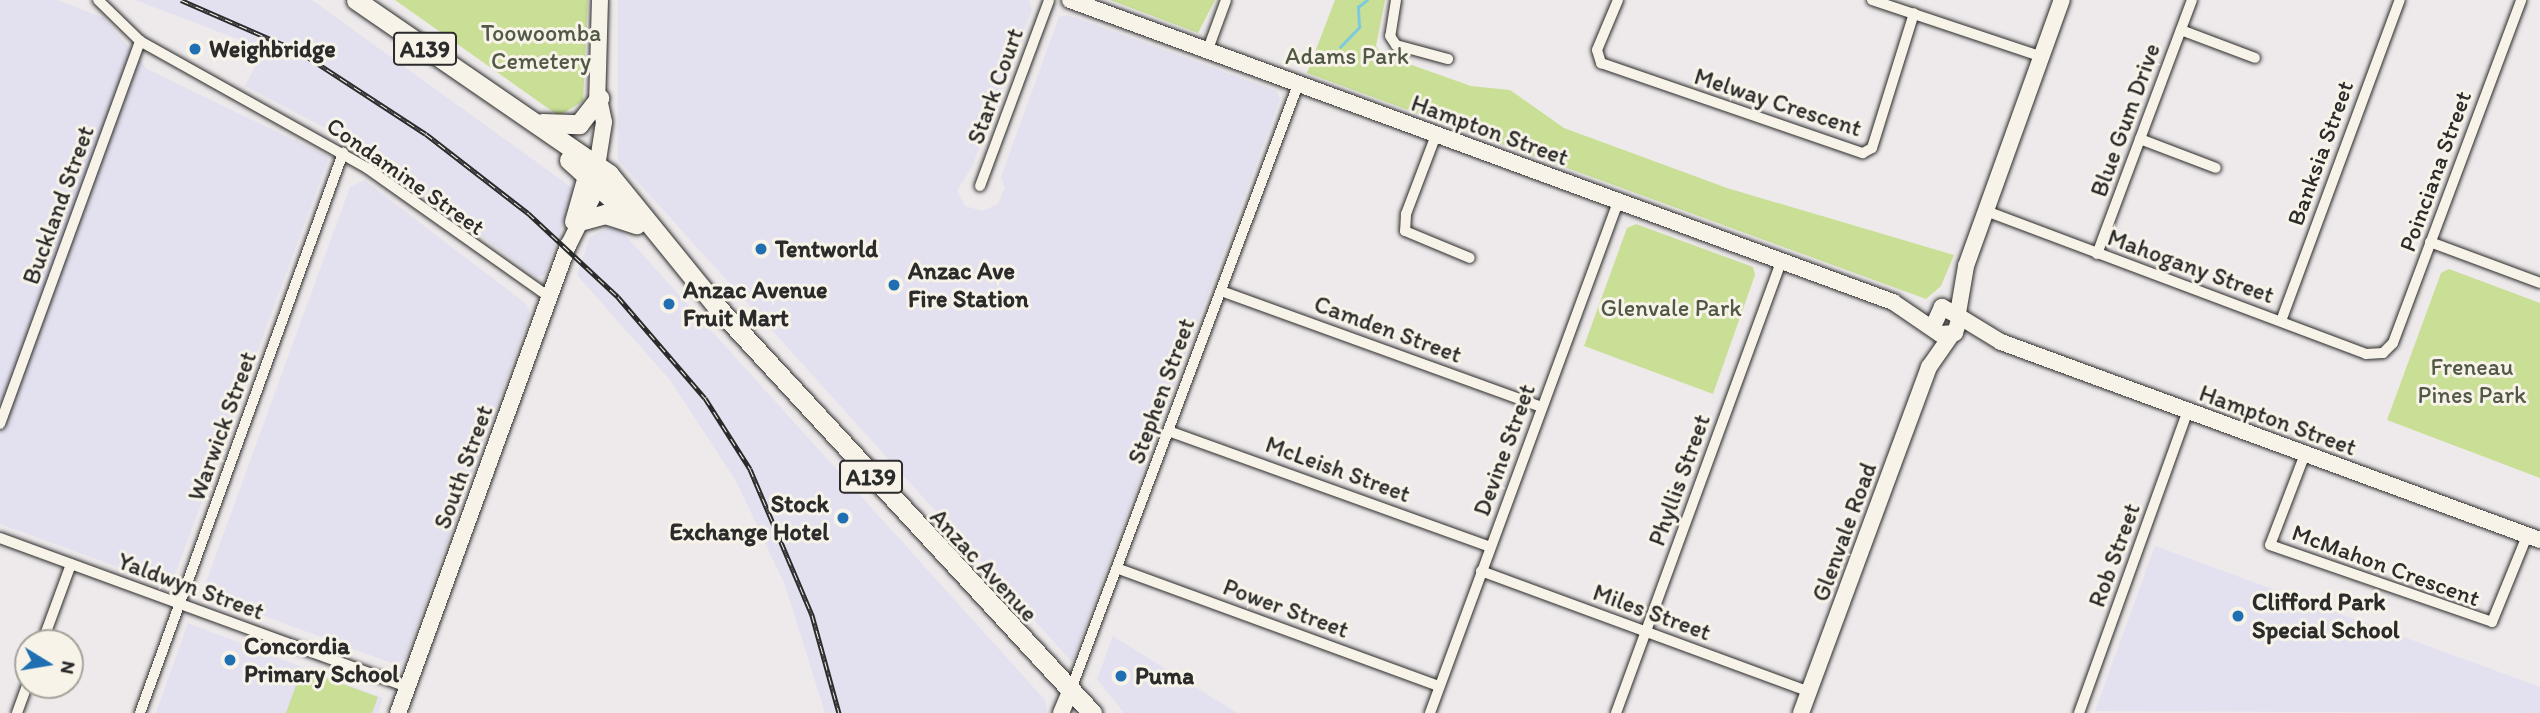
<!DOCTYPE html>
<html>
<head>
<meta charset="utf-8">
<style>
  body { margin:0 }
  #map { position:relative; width:2540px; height:713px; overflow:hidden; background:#eeeaeb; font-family:Itim,sans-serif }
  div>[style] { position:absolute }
  .built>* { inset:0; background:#e3e0ef }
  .green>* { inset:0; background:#c8df95 }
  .stream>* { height:2.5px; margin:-1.25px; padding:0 1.25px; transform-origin:1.25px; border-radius:1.25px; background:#7dc9dd }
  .roads { filter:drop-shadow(0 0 2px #2b2b2b) drop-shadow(0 0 2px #2b2b2b) }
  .street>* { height:10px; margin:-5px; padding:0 5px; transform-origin:5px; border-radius:5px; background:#f7f3e8 }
  .secondary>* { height:16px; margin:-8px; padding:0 8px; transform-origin:8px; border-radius:8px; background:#f7f3e8 }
  .highway>* { height:19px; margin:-9.5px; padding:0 9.5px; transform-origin:9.5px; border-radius:9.5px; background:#f7f3e8 }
  .rail>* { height:5px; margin-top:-2.5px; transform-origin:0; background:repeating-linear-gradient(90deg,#f7f3e8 0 8px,#2b2b2b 0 16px); box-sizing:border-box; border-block:2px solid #2b2b2b }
  .dots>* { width:19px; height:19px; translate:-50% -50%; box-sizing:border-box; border:4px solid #f7f3e8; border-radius:50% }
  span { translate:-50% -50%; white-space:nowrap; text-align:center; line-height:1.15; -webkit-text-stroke:6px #f7f3e8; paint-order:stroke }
  .shield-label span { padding:2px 5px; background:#f7f3e8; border:2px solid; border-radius:5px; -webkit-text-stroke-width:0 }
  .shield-label { font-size:23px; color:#2b2b2b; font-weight:700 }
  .park-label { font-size:24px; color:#525846 }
  .poi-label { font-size:24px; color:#2b2b2b; font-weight:700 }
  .left { translate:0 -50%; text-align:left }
  .right { translate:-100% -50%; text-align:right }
  .street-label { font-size:24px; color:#2b2b2b }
  .north { position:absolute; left:14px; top:629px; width:70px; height:70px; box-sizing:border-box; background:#f7f3e8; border:2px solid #a5a39c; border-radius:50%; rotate:101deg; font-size:19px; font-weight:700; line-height:28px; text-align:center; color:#2b2b2b }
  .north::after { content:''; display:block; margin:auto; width:24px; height:32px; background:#1f6fb2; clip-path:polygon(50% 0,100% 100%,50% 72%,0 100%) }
</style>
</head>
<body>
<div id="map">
  <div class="built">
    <div style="clip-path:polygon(0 0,57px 0,104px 18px,147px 69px,329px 157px,173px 580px,165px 584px,0 524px)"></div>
    <div style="clip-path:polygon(135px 0,312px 0,575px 190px,544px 275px,537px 277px,363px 148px,245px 86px,264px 49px)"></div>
    <div style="clip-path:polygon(618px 0,1029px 0,1032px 9px,972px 167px,957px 190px,965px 206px,982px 211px,998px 204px,1005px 188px,1001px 177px,1059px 17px,1068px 15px,1276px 91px,1280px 99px,1072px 662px,618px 160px)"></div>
    <div style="clip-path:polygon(364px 180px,525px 303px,530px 313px,405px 659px,394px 664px,202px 593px,350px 187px)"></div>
    <div style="clip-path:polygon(615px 224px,1045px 700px,1047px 713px,825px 713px,785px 585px,736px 481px,670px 380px,577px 275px,590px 237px)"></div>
    <div style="clip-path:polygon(2155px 546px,2540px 687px,2540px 713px,2095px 711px)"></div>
    <div style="clip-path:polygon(188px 623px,383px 698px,378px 713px,156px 713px)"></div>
    <div style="clip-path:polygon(1113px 636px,1237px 713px,1124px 713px,1097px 679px)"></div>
  </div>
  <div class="green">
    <div style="clip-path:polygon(395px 0,588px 0,583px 101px,559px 116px)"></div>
    <div style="clip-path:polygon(1110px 0,1215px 0,1198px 33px)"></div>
    <div style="clip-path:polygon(1335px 0,1385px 0,1376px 46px,1381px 54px,1471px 86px,1510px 90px,1564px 128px,1727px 188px,1954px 255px,1941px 286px,1926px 299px,1307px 73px)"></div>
    <div style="clip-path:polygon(1636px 224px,1753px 267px,1755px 275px,1713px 394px,1584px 346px,1627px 228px)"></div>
    <div style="clip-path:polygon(2449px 269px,2540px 303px,2540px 478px,2387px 420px,2441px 273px)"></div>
    <div style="clip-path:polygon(302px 669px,378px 697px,372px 713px,286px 713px)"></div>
  </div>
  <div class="stream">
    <div style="left:1340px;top:47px;width:28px;rotate:-46deg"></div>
    <div style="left:1359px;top:27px;width:20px;rotate:-93deg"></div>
    <div style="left:1358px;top:7px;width:11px;rotate:-38deg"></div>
  </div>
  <div class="roads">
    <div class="street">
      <div style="left:98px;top:0;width:59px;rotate:44.3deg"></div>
      <div style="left:140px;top:41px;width:260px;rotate:29.2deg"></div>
      <div style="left:367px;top:168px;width:223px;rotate:35.3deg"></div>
      <div style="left:1396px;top:0;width:36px;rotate:99deg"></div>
      <div style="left:1390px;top:36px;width:11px;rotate:56deg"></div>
      <div style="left:1396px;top:45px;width:54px;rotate:15.1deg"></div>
      <div style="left:1618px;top:0;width:54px;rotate:112.8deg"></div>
      <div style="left:1597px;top:50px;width:14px;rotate:73deg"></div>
      <div style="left:1601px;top:63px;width:277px;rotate:19deg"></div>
      <div style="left:1863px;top:153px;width:10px;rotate:-29deg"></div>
      <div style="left:1872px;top:148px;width:141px;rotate:-72.7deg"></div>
      <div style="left:1872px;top:0;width:179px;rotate:18.5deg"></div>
      <div style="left:2181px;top:30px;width:79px;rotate:20.7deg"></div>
      <div style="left:1208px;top:49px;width:52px;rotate:-69.8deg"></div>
      <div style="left:1436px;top:135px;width:85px;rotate:110.8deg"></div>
      <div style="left:1406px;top:214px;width:17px;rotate:93deg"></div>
      <div style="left:1405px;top:231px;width:70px;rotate:22.6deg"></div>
      <div style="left:2140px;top:139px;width:81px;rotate:20.9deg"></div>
      <div style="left:980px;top:186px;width:198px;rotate:-69.6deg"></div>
      <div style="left:1986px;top:211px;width:406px;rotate:20.6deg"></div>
      <div style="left:2366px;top:354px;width:17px;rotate:-3deg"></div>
      <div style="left:2383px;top:353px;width:14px;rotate:-45deg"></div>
      <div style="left:2393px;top:343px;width:366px;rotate:-69.5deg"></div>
      <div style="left:2430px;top:242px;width:117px;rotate:20.4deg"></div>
      <div style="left:2097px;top:254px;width:271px;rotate:-69.5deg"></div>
      <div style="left:1221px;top:291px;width:341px;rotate:19.9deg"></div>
      <div style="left:2281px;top:321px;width:342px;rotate:-69.7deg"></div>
      <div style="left:0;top:424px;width:408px;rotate:-69.9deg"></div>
      <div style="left:1171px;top:432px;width:339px;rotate:19.8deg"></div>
      <div style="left:2305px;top:454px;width:97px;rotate:111deg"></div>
      <div style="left:2270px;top:545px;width:235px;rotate:19.1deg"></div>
      <div style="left:2492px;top:622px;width:93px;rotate:-67.9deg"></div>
      <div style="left:0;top:538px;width:433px;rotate:20.1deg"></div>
      <div style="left:1119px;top:569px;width:341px;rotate:20.1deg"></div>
      <div style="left:1481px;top:571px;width:350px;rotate:20.2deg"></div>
      <div style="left:42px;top:643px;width:84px;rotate:-69.8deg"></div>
      <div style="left:1070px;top:692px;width:652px;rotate:-69.42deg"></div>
      <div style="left:17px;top:713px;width:33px;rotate:-70deg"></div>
      <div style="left:140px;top:713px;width:596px;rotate:-70.07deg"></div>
      <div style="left:1430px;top:713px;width:544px;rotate:-69.8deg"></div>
      <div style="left:1616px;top:713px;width:480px;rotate:-69.9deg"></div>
      <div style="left:2079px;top:713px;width:321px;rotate:-70.2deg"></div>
    </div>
    <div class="secondary">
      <div style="left:1070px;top:0;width:877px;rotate:20.15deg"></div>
      <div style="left:1893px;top:302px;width:57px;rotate:34.2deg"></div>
      <div style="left:1940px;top:334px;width:15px;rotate:-4deg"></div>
      <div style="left:1955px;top:333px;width:17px;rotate:-73deg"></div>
      <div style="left:1960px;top:317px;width:21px;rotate:-151deg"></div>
      <div style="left:1942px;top:307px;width:21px;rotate:115deg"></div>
      <div style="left:597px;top:106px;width:106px;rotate:-88.4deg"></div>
      <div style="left:573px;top:222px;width:58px;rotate:-74.1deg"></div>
      <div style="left:1958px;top:313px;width:48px;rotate:-80.3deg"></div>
      <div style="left:1966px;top:266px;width:283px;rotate:-70.2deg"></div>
      <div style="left:1960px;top:317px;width:48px;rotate:31.4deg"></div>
      <div style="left:2001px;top:342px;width:574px;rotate:20.17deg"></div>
      <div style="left:398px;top:713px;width:499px;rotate:-70deg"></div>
      <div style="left:569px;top:244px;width:51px;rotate:-63.4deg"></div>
      <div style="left:592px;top:198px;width:77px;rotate:-81deg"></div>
      <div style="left:604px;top:122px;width:25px;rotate:-102deg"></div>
      <div style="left:1061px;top:713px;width:23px;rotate:-67deg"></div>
      <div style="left:1801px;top:713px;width:369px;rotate:-69.7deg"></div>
      <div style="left:1929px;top:367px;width:39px;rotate:-55deg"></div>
    </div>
    <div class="highway">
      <div style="left:356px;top:0;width:307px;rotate:34.5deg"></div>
      <div style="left:609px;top:174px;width:171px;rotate:50.9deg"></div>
      <div style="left:717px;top:307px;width:553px;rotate:47.27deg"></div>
      <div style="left:542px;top:123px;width:37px;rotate:2deg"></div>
      <div style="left:579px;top:124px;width:33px;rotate:-52deg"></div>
      <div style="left:569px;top:160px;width:72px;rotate:42.2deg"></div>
      <div style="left:583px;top:220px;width:23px;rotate:-15deg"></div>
      <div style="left:605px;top:214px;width:33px;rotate:18deg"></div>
    </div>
  </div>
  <div class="rail">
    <div style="left:181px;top:0;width:130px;rotate:23.6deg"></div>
    <div style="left:300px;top:52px;width:150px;rotate:33.1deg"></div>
    <div style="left:426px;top:134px;width:129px;rotate:37.8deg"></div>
    <div style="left:528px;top:213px;width:123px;rotate:43deg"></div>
    <div style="left:618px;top:297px;width:133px;rotate:49.3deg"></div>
    <div style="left:705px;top:398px;width:84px;rotate:57.6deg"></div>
    <div style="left:750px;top:469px;width:159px;rotate:67deg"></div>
    <div style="left:812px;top:615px;width:102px;rotate:74.6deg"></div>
  </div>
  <div class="dots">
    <div style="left:195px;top:49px;background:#1f6fb2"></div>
    <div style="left:761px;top:249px;background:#1f6fb2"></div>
    <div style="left:894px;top:285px;background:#1f6fb2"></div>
    <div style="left:669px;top:304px;background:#1f6fb2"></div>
    <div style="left:843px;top:518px;background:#1f6fb2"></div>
    <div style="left:2238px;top:616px;background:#1f6fb2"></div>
    <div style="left:230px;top:660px;background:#1f6fb2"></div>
    <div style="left:1121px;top:676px;background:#1f6fb2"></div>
  </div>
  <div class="shield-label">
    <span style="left:425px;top:49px">A139</span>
    <span style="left:871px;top:477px">A139</span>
  </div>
  <div class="park-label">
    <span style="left:541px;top:47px">Toowoomba<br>Cemetery</span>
    <span style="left:1347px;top:56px">Adams Park</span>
    <span style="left:1671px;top:308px">Glenvale Park</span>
    <span style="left:2472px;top:381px">Freneau<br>Pines Park</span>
  </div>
  <div class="poi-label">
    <span class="left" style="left:209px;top:49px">Weighbridge</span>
    <span class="left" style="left:775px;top:249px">Tentworld</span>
    <span class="left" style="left:908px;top:285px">Anzac Ave<br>Fire Station</span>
    <span class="left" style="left:683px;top:304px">Anzac Avenue<br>Fruit Mart</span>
    <span class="right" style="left:829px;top:518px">Stock<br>Exchange Hotel</span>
    <span class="left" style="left:2252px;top:616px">Clifford Park<br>Special School</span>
    <span class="left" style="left:244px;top:660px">Concordia<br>Primary School</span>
    <span class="left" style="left:1135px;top:676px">Puma</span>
  </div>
  <div class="street-label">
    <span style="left:995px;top:86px;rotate:-70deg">Stark Court</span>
    <span style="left:1778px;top:102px;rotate:18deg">Melway Crescent</span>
    <span style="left:2125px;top:120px;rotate:-70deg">Blue Gum Drive</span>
    <span style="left:1490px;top:130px;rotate:20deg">Hampton Street</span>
    <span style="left:2320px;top:153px;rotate:-70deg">Banksia Street</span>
    <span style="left:2435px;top:171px;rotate:-70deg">Poinciana Street</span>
    <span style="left:406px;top:176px;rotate:35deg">Condamine Street</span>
    <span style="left:58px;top:205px;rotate:-70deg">Buckland Street</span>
    <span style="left:2191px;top:266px;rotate:20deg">Mahogany Street</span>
    <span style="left:1388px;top:329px;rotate:20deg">Camden Street</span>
    <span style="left:1161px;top:391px;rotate:-70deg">Stephen Street</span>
    <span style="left:2278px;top:420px;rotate:20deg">Hampton Street</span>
    <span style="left:222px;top:426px;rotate:-70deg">Warwick Street</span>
    <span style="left:1504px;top:450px;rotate:-70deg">Devine Street</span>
    <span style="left:463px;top:467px;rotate:-70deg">South Street</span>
    <span style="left:1338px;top:469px;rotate:20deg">McLeish Street</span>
    <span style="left:1679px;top:480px;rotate:-70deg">Phyllis Street</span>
    <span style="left:1844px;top:532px;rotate:-70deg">Glenvale Road</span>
    <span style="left:2114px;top:555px;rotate:-70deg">Rob Street</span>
    <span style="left:984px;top:565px;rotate:47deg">Anzac Avenue</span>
    <span style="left:2386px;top:565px;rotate:20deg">McMahon Crescent</span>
    <span style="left:191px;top:586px;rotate:20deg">Yaldwyn Street</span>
    <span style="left:1286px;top:608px;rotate:20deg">Power Street</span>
    <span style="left:1652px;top:612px;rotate:20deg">Miles Street</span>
  </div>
  <div class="north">N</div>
</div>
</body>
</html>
